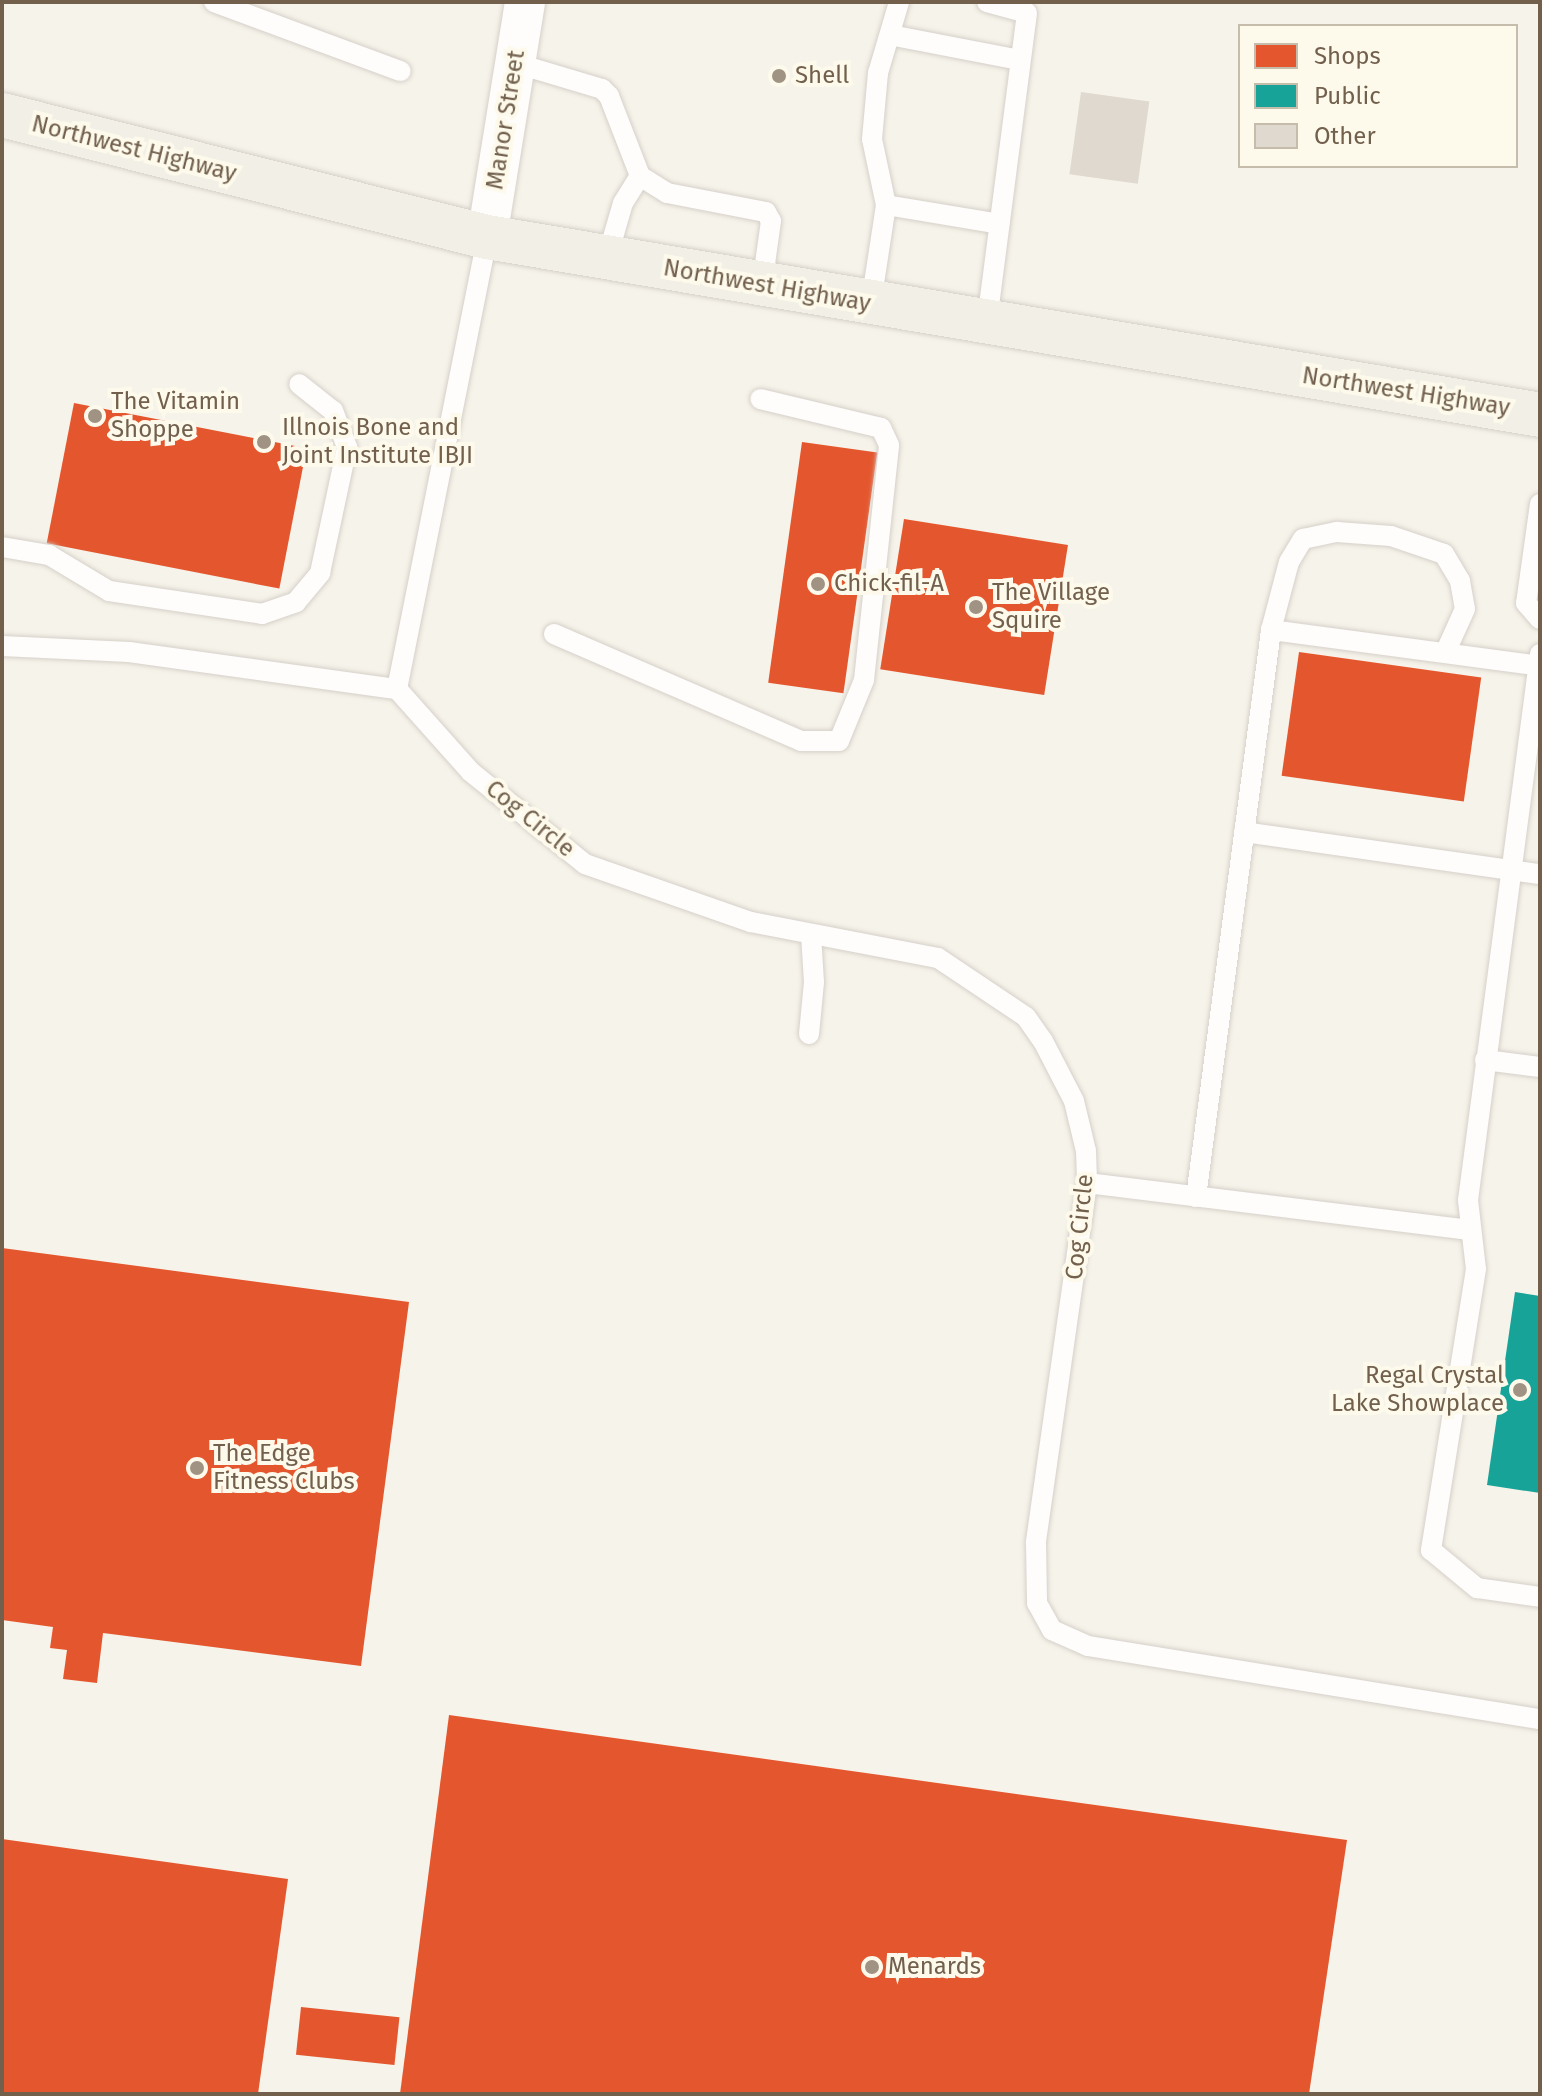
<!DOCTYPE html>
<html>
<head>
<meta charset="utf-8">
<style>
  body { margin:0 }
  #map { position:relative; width:1542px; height:2096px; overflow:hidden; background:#f6f3ea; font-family:"Fira Sans",sans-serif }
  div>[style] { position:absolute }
  .shops>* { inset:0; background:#e4572e; transform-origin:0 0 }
  .public>* { inset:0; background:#17a398 }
  .building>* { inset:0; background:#dfd9d0; transform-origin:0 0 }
  .roads { filter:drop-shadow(0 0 2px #d5d0c9) drop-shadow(0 0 2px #d5d0c9) }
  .service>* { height:20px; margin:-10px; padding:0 10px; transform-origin:10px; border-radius:10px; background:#fefdfc }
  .minor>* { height:40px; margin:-20px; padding:0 20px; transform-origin:20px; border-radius:20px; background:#fefdfc }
  .primary>* { height:44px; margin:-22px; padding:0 22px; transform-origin:22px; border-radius:22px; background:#f1efe6 }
  .dots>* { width:22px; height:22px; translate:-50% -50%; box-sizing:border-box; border:4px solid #fdfaec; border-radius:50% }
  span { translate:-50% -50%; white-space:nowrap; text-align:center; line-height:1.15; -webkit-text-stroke:8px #fdfaec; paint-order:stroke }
  .poi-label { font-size:24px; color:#72604d }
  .left { translate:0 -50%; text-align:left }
  .right { translate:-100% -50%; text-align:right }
  .street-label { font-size:24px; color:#72604d }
  .frame { position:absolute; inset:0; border:4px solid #72604d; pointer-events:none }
  .legend { position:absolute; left:1238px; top:24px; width:280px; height:144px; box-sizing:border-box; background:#fdfaec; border:2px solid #c5bcac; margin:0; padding:10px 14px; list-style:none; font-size:24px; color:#72604d }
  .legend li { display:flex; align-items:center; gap:16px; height:40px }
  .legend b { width:40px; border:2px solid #c5bcac }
</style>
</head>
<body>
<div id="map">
  <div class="shops">
    <div style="left:74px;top:403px;width:237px;height:143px;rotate:11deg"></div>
    <div style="left:802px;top:442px;width:76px;height:243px;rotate:8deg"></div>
    <div style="left:904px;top:519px;width:166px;height:152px;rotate:9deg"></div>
    <div style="left:1299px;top:652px;width:184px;height:125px;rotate:8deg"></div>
    <div style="clip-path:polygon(2px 1248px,409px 1302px,361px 1666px,103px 1633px,97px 1683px,63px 1679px,67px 1650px,50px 1648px,53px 1627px,2px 1620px)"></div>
    <div style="clip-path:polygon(449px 1715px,1347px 1840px,1309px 2094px,400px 2094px)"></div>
    <div style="clip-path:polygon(2px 1839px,288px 1879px,258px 2094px,2px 2094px)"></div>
    <div style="left:301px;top:2007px;width:99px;height:48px;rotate:6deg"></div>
  </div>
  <div class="public">
    <div style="clip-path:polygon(1515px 1292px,1540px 1296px,1540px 1493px,1487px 1485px)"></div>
  </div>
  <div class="building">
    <div style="left:1081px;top:92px;width:69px;height:83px;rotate:8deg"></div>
  </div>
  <div class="roads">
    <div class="service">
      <div style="left:214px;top:2px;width:199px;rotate:20.3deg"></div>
      <div style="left:987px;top:2px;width:41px;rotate:15.4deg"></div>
      <div style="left:1027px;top:13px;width:313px;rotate:97.4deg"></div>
      <div style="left:890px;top:35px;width:132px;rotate:10.9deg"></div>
      <div style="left:515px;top:63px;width:91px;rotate:16.6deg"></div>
      <div style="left:602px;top:89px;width:10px;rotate:45deg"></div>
      <div style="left:609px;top:96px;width:86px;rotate:68.8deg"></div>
      <div style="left:640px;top:176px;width:32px;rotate:32deg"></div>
      <div style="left:667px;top:193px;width:101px;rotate:10.9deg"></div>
      <div style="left:766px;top:212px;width:10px;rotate:61deg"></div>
      <div style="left:771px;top:221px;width:65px;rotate:98deg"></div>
      <div style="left:886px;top:205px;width:115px;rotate:9.5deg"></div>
      <div style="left:607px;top:258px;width:57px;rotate:-73.8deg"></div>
      <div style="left:623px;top:203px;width:32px;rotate:-58deg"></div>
      <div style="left:871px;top:303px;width:99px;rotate:-81.3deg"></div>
      <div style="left:886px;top:205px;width:67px;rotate:-102deg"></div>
      <div style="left:872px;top:139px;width:66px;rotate:-84.8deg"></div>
      <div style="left:878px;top:73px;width:74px;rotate:-73.5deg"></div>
      <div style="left:1540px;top:504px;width:100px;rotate:98deg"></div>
      <div style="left:1526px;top:603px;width:21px;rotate:49deg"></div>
      <div style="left:2px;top:547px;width:48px;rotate:9.7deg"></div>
      <div style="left:49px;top:555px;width:70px;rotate:31deg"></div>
      <div style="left:109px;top:591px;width:155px;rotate:8.5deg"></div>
      <div style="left:262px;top:614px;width:36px;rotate:-19deg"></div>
      <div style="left:296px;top:602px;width:38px;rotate:-50deg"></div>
      <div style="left:320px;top:573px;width:129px;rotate:-77.9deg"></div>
      <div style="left:347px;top:447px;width:39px;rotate:-111deg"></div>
      <div style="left:333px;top:411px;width:43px;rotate:-141.5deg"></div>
      <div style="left:1271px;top:630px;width:70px;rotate:-75.2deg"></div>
      <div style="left:1289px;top:562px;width:27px;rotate:-59deg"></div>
      <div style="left:1303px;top:539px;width:35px;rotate:-12deg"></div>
      <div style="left:1337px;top:532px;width:54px;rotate:4.2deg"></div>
      <div style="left:1391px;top:536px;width:56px;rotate:18.8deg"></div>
      <div style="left:1444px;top:554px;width:31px;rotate:59deg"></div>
      <div style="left:1460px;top:581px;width:28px;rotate:80deg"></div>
      <div style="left:1465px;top:609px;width:48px;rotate:114.4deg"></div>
      <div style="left:554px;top:634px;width:269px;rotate:23.4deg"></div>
      <div style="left:801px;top:741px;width:38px"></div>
      <div style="left:839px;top:741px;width:66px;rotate:-67.7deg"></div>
      <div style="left:864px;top:680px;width:236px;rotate:-83.9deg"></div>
      <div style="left:889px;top:445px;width:19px;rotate:-115deg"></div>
      <div style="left:881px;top:428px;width:124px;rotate:-166.5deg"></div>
      <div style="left:2px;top:646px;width:127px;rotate:2.7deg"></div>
      <div style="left:129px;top:652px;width:271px;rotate:7.9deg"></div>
      <div style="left:397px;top:689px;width:461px;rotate:-78.7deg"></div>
      <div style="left:1540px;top:654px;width:551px;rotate:97.51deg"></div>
      <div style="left:1468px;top:1200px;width:69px;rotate:83.4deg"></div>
      <div style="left:1476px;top:1269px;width:285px;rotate:99.1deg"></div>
      <div style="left:1431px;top:1550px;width:60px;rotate:39.6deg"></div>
      <div style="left:1477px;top:1588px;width:64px;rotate:8.1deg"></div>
      <div style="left:397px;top:689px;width:111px;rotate:48.3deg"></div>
      <div style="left:471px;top:772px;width:146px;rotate:38.9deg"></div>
      <div style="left:585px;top:864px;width:176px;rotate:19.3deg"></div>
      <div style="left:751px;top:922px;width:190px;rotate:10.9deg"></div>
      <div style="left:938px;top:958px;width:106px;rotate:33.8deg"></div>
      <div style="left:1026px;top:1017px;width:29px;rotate:55deg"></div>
      <div style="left:1043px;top:1041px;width:68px;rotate:62.7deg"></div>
      <div style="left:1074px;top:1101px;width:51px;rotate:76.5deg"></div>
      <div style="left:1086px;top:1151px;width:32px;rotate:88deg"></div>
      <div style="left:1087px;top:1183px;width:364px;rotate:98.1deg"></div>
      <div style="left:1036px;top:1543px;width:60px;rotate:89deg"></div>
      <div style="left:1037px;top:1603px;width:31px;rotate:61deg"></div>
      <div style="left:1052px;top:1630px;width:39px;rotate:24deg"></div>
      <div style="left:1088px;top:1646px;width:458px;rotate:9.2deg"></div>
      <div style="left:1244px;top:832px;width:299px;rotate:8.1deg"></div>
      <div style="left:809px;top:1034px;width:52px;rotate:-84.5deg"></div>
      <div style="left:814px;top:982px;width:48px;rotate:-93.6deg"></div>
      <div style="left:1485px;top:1060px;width:55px;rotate:7.3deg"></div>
      <div style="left:1087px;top:1183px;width:386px;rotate:7deg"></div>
      <div style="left:1196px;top:1197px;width:572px;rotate:-82.46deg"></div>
      <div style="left:1271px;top:630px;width:271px;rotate:7.6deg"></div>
    </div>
    <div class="minor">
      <div style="left:487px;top:237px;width:238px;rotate:-80.8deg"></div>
    </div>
    <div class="primary">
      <div style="left:2px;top:115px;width:500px;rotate:14.12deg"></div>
      <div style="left:487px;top:237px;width:1068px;rotate:9.59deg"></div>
    </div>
  </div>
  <div class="dots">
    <div style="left:779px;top:76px;background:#a09384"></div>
    <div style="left:95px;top:416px;background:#a09384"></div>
    <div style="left:264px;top:442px;background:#a09384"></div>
    <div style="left:818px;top:584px;background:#a09384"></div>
    <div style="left:976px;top:607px;background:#a09384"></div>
    <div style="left:1520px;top:1390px;background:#a09384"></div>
    <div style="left:197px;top:1468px;background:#a09384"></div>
    <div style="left:872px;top:1967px;background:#a09384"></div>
  </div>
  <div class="poi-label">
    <span class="left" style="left:795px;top:76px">Shell</span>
    <span class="left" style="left:111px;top:416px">The Vitamin<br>Shoppe</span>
    <span class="left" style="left:282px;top:442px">Illnois Bone and<br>Joint Institute IBJI</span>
    <span class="left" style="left:834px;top:584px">Chick-fil-A</span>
    <span class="left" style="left:992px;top:607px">The Village<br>Squire</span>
    <span class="right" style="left:1504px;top:1390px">Regal Crystal<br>Lake Showplace</span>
    <span class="left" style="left:213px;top:1468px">The Edge<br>Fitness Clubs</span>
    <span class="left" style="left:888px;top:1967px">Menards</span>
  </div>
  <div class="street-label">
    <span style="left:506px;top:120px;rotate:-81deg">Manor Street</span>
    <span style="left:134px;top:149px;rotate:14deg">Northwest Highway</span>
    <span style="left:767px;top:286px;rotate:10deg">Northwest Highway</span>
    <span style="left:1406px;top:392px;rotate:9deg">Northwest Highway</span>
    <span style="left:530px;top:819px;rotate:39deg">Cog Circle</span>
    <span style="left:1080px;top:1227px;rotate:-84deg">Cog Circle</span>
  </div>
  <div class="frame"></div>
  <ul class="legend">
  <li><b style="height:22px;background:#e4572e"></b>Shops</li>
  <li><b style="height:22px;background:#17a398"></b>Public</li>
  <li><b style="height:22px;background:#dfd9d0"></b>Other</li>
  </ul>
</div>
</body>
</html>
